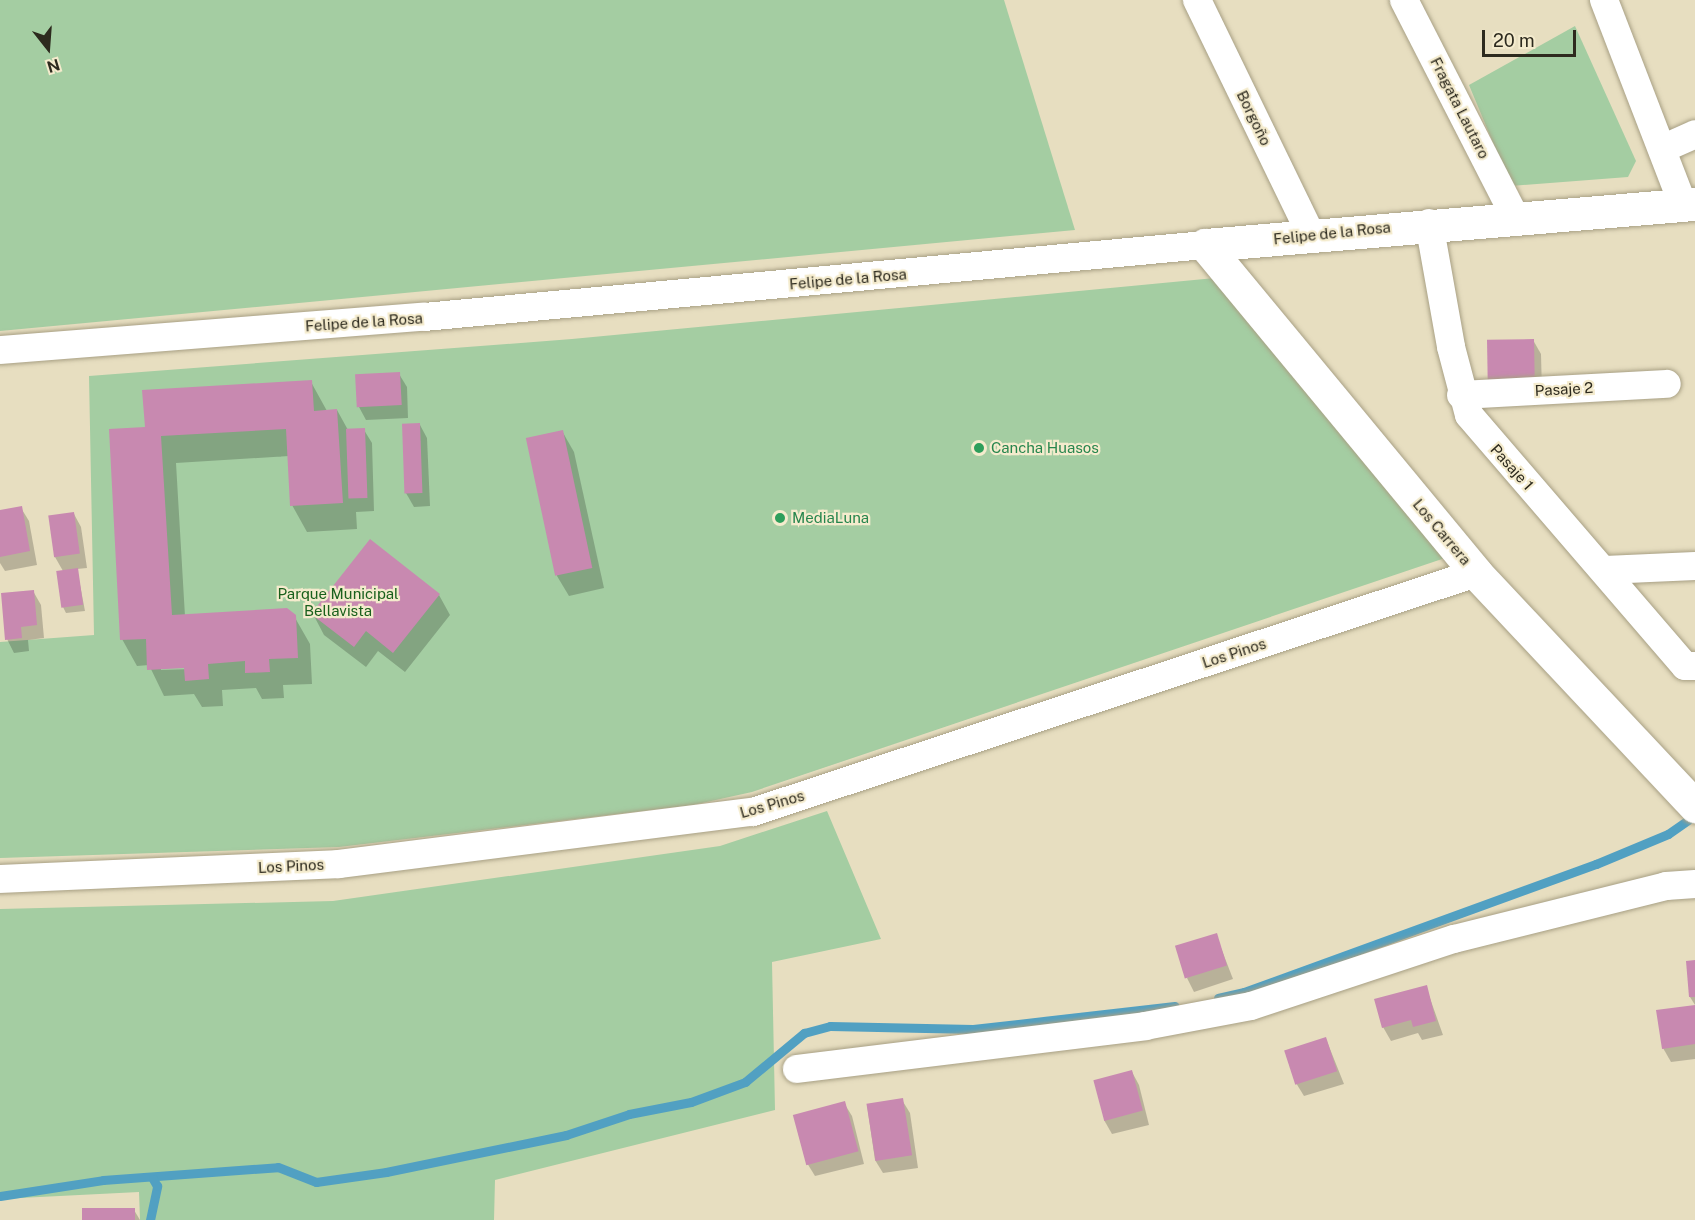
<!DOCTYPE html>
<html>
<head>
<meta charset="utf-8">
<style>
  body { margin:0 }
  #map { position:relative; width:1695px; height:1220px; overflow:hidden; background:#e7dec0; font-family:"Public Sans",sans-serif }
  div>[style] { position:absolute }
  .green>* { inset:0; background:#a4cda2 }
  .shadow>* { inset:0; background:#0003 }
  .stream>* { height:9px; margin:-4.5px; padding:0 4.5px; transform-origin:4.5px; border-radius:4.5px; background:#51a0c2 }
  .building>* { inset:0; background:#c889b0; transform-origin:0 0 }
  .roads { filter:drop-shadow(0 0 2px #a8a084) drop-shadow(0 0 2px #a8a084) }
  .minor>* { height:28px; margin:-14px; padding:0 14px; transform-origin:14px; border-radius:14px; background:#fff }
  .tertiary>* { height:33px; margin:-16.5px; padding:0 16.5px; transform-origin:16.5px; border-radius:16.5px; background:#fff }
  .dots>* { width:16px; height:16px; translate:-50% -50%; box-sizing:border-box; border:3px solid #f4ebcd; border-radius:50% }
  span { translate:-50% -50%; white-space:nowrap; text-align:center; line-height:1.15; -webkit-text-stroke:4.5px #f4ebcd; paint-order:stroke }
  .street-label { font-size:15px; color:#2d2a1e }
  .leisure-label { font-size:15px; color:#27864d }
  .left { translate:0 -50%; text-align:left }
  .park-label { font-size:15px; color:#19601c }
  .north { position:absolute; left:18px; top:18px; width:60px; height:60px; -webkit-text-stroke:4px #f4ebcd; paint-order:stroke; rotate:163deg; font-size:16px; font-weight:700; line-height:24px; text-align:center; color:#2d2a1e }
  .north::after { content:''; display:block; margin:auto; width:21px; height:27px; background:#2d2a1e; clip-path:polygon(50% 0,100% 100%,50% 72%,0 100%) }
  .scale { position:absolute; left:1482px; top:30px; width:94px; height:27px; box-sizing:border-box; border:3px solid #2d2a1e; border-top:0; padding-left:8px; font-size:18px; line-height:21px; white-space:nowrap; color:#2d2a1e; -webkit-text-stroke:4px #f4ebcd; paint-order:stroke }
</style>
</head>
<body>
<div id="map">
  <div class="green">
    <div style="clip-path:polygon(0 0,1004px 0,1075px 230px,0 331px)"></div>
    <div style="clip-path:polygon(1575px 26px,1636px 161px,1628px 177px,1511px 186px,1469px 85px)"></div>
    <div style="clip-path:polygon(1215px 278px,1448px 557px,752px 792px,693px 805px,339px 847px,0 858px,0 642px,94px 635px,89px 376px,572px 339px)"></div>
    <div style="clip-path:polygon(827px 811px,881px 939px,772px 962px,775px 1110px,495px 1180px,494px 1220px,140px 1220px,139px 1192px,0 1199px,0 909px,333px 901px,720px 846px)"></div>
  </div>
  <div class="shadow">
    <div style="clip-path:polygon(1533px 340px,1541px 354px,1542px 392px,1497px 394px)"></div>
    <div style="clip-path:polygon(399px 374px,407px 387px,408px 418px,366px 420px,359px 407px)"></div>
    <div style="clip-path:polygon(evenodd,311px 382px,327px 411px,337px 410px,348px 430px,364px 430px,372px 443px,374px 511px,356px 512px,357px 529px,307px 532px,292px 505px,289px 456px,176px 463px,185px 616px,294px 616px,310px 644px,312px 684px,283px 685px,284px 698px,262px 699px,256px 688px,222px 690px,223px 706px,202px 707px,194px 694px,164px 696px,149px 665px,137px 666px,122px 639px,146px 428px,311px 382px,192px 666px,192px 669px,161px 670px,161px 667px,192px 666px)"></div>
    <div style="clip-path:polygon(420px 425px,427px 438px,430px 506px,414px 507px,406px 493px)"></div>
    <div style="clip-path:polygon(562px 431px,574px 452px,604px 588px,569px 596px,557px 576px)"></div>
    <div style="clip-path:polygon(21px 508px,29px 521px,37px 565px,5px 571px,0 563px,0 511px)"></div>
    <div style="clip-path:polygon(74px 514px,81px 527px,87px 568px,77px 569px,85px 611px,66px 613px,63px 607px,63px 571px,55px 557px)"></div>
    <div style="clip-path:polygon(33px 591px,41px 605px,44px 638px,28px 640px,29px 651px,14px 653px,7px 639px)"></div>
    <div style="clip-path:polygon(439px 595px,450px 615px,405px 672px,378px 651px,366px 667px,324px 635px,313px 614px)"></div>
    <div style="clip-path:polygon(1216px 935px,1233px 979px,1194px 992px,1187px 978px)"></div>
    <div style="clip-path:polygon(1695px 962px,1695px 1005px,1690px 997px)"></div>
    <div style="clip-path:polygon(1426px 987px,1443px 1035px,1422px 1040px,1418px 1033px,1391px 1041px,1383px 1027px)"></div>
    <div style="clip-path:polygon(1695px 1006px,1695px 1059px,1671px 1062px,1663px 1048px)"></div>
    <div style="clip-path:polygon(1326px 1039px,1344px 1084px,1304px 1096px,1296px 1083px)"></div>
    <div style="clip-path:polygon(1132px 1072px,1139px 1085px,1149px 1125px,1112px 1134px,1104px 1120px)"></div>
    <div style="clip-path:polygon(902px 1100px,910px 1113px,918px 1168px,883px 1173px,875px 1160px,867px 1105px)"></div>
    <div style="clip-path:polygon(844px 1103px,852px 1116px,864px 1164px,815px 1176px,807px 1163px)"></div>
    <div style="clip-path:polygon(134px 1210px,140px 1220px,83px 1220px)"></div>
  </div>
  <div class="stream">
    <div style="left:1218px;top:998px;width:27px;rotate:-13deg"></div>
    <div style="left:1244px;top:992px;width:375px;rotate:-20deg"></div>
    <div style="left:1596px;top:864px;width:78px;rotate:-22.6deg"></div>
    <div style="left:1668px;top:834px;width:33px;rotate:-35deg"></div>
    <div style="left:0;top:1196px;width:104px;rotate:-8.8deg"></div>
    <div style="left:103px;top:1180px;width:175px;rotate:-4.2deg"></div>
    <div style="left:278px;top:1167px;width:41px;rotate:21.5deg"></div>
    <div style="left:316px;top:1182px;width:71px;rotate:-8.1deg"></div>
    <div style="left:386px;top:1172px;width:184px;rotate:-11.6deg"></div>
    <div style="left:566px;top:1135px;width:66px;rotate:-18.4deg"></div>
    <div style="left:629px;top:1114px;width:63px;rotate:-11deg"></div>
    <div style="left:691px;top:1102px;width:58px;rotate:-20.3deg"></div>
    <div style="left:745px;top:1082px;width:77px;rotate:-39.7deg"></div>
    <div style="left:804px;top:1033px;width:27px;rotate:-15deg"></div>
    <div style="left:830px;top:1026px;width:143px;rotate:1.2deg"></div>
    <div style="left:973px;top:1029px;width:203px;rotate:-6.5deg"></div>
    <div style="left:150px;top:1220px;width:35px;rotate:-78deg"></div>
    <div style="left:157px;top:1186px;width:8px;rotate:-120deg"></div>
  </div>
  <div class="building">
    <div style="left:1534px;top:339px;width:40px;height:47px;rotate:89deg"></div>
    <div style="left:400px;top:372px;width:33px;height:45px;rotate:87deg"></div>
    <div style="clip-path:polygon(312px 380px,314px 411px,337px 409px,343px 503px,290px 506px,286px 429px,161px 436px,172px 615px,287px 608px,296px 615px,298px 658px,269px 659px,270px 672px,245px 673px,245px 661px,208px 664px,209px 679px,185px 681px,184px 668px,147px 670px,146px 639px,120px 640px,109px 429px,145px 427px,142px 390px)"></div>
    <div style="left:420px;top:423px;width:70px;height:18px;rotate:88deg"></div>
    <div style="left:365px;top:428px;width:70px;height:19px;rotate:88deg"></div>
    <div style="left:563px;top:430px;width:141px;height:38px;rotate:78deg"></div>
    <div style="clip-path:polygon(22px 506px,30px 551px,0 557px,0 510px)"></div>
    <div style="left:74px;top:512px;width:42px;height:26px;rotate:82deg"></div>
    <div style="clip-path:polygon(370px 539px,440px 594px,393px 653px,366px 631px,354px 647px,311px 614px)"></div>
    <div style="left:78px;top:568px;width:37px;height:22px;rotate:82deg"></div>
    <div style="clip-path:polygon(34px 590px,37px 625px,21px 627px,22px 638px,5px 640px,1px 593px)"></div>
    <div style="left:1217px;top:933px;width:34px;height:44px;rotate:73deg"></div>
    <div style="clip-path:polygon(1695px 960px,1695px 997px,1689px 997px,1686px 961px)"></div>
    <div style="clip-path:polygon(1427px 985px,1436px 1021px,1413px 1027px,1411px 1020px,1382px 1028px,1374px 999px)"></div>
    <div style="clip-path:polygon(1695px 1005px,1695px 1044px,1662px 1049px,1656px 1010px)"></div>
    <div style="left:1326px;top:1037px;width:36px;height:44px;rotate:72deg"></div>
    <div style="left:1132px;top:1070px;width:42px;height:40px;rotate:75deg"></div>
    <div style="left:903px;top:1098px;width:58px;height:37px;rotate:81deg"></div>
    <div style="left:845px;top:1101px;width:52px;height:54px;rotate:75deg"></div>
    <div style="left:135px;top:1208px;width:12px;height:53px;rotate:90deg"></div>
  </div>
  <div class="roads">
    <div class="minor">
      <div style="left:1197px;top:0;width:263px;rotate:64.1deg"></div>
      <div style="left:1404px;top:0;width:244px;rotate:62.9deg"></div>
      <div style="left:1604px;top:0;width:220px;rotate:68.9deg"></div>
      <div style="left:1662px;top:149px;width:36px;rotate:-24deg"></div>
      <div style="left:1429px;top:223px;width:126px;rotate:79.9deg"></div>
      <div style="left:1451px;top:347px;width:70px;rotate:75.2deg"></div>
      <div style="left:1469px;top:415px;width:331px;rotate:49.3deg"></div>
      <div style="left:1685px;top:666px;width:10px"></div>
      <div style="left:0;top:350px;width:425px;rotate:-4.5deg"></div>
      <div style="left:424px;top:317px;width:784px;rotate:-5.27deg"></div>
      <div style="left:1461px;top:395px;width:206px;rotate:-3.1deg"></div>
      <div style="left:1605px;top:570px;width:90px;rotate:-2.5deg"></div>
      <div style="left:0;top:879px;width:339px;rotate:-2.5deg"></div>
      <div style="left:339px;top:864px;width:417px;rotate:-7.2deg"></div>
      <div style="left:753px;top:812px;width:761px;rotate:-18.29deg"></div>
      <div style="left:797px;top:1069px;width:351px;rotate:-7deg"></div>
      <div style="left:1145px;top:1026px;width:108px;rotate:-10.7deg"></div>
      <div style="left:1251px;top:1006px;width:214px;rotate:-18.3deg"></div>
      <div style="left:1454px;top:939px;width:219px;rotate:-14deg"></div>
      <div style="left:1666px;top:886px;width:29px;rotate:-4deg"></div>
    </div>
    <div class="tertiary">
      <div style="left:1205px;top:245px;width:425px;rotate:50.4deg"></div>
      <div style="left:1476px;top:573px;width:320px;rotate:46.8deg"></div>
      <div style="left:1205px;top:245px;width:492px;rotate:-4.8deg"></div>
    </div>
  </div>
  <div class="dots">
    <div style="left:979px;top:448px;background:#2e9e5b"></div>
    <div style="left:780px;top:518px;background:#2e9e5b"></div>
  </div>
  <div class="street-label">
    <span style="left:1460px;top:108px;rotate:63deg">Fragata Lautaro</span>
    <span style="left:1254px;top:118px;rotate:64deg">Borgoño</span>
    <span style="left:1332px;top:233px;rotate:-6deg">Felipe de la Rosa</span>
    <span style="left:848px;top:279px;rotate:-5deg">Felipe de la Rosa</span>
    <span style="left:364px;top:322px;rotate:-4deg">Felipe de la Rosa</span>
    <span style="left:1564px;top:389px;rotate:-3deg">Pasaje 2</span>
    <span style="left:1512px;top:467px;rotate:48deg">Pasaje 1</span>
    <span style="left:1442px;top:532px;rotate:50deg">Los Carrera</span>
    <span style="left:1234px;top:653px;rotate:-18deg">Los Pinos</span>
    <span style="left:772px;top:804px;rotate:-16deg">Los Pinos</span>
    <span style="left:291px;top:866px;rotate:-3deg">Los Pinos</span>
  </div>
  <div class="leisure-label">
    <span class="left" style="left:991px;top:448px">Cancha Huasos</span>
    <span class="left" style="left:792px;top:518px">MediaLuna</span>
  </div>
  <div class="park-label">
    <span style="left:338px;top:602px">Parque Municipal<br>Bellavista</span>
  </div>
  <div class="north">N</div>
  <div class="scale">20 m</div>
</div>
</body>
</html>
